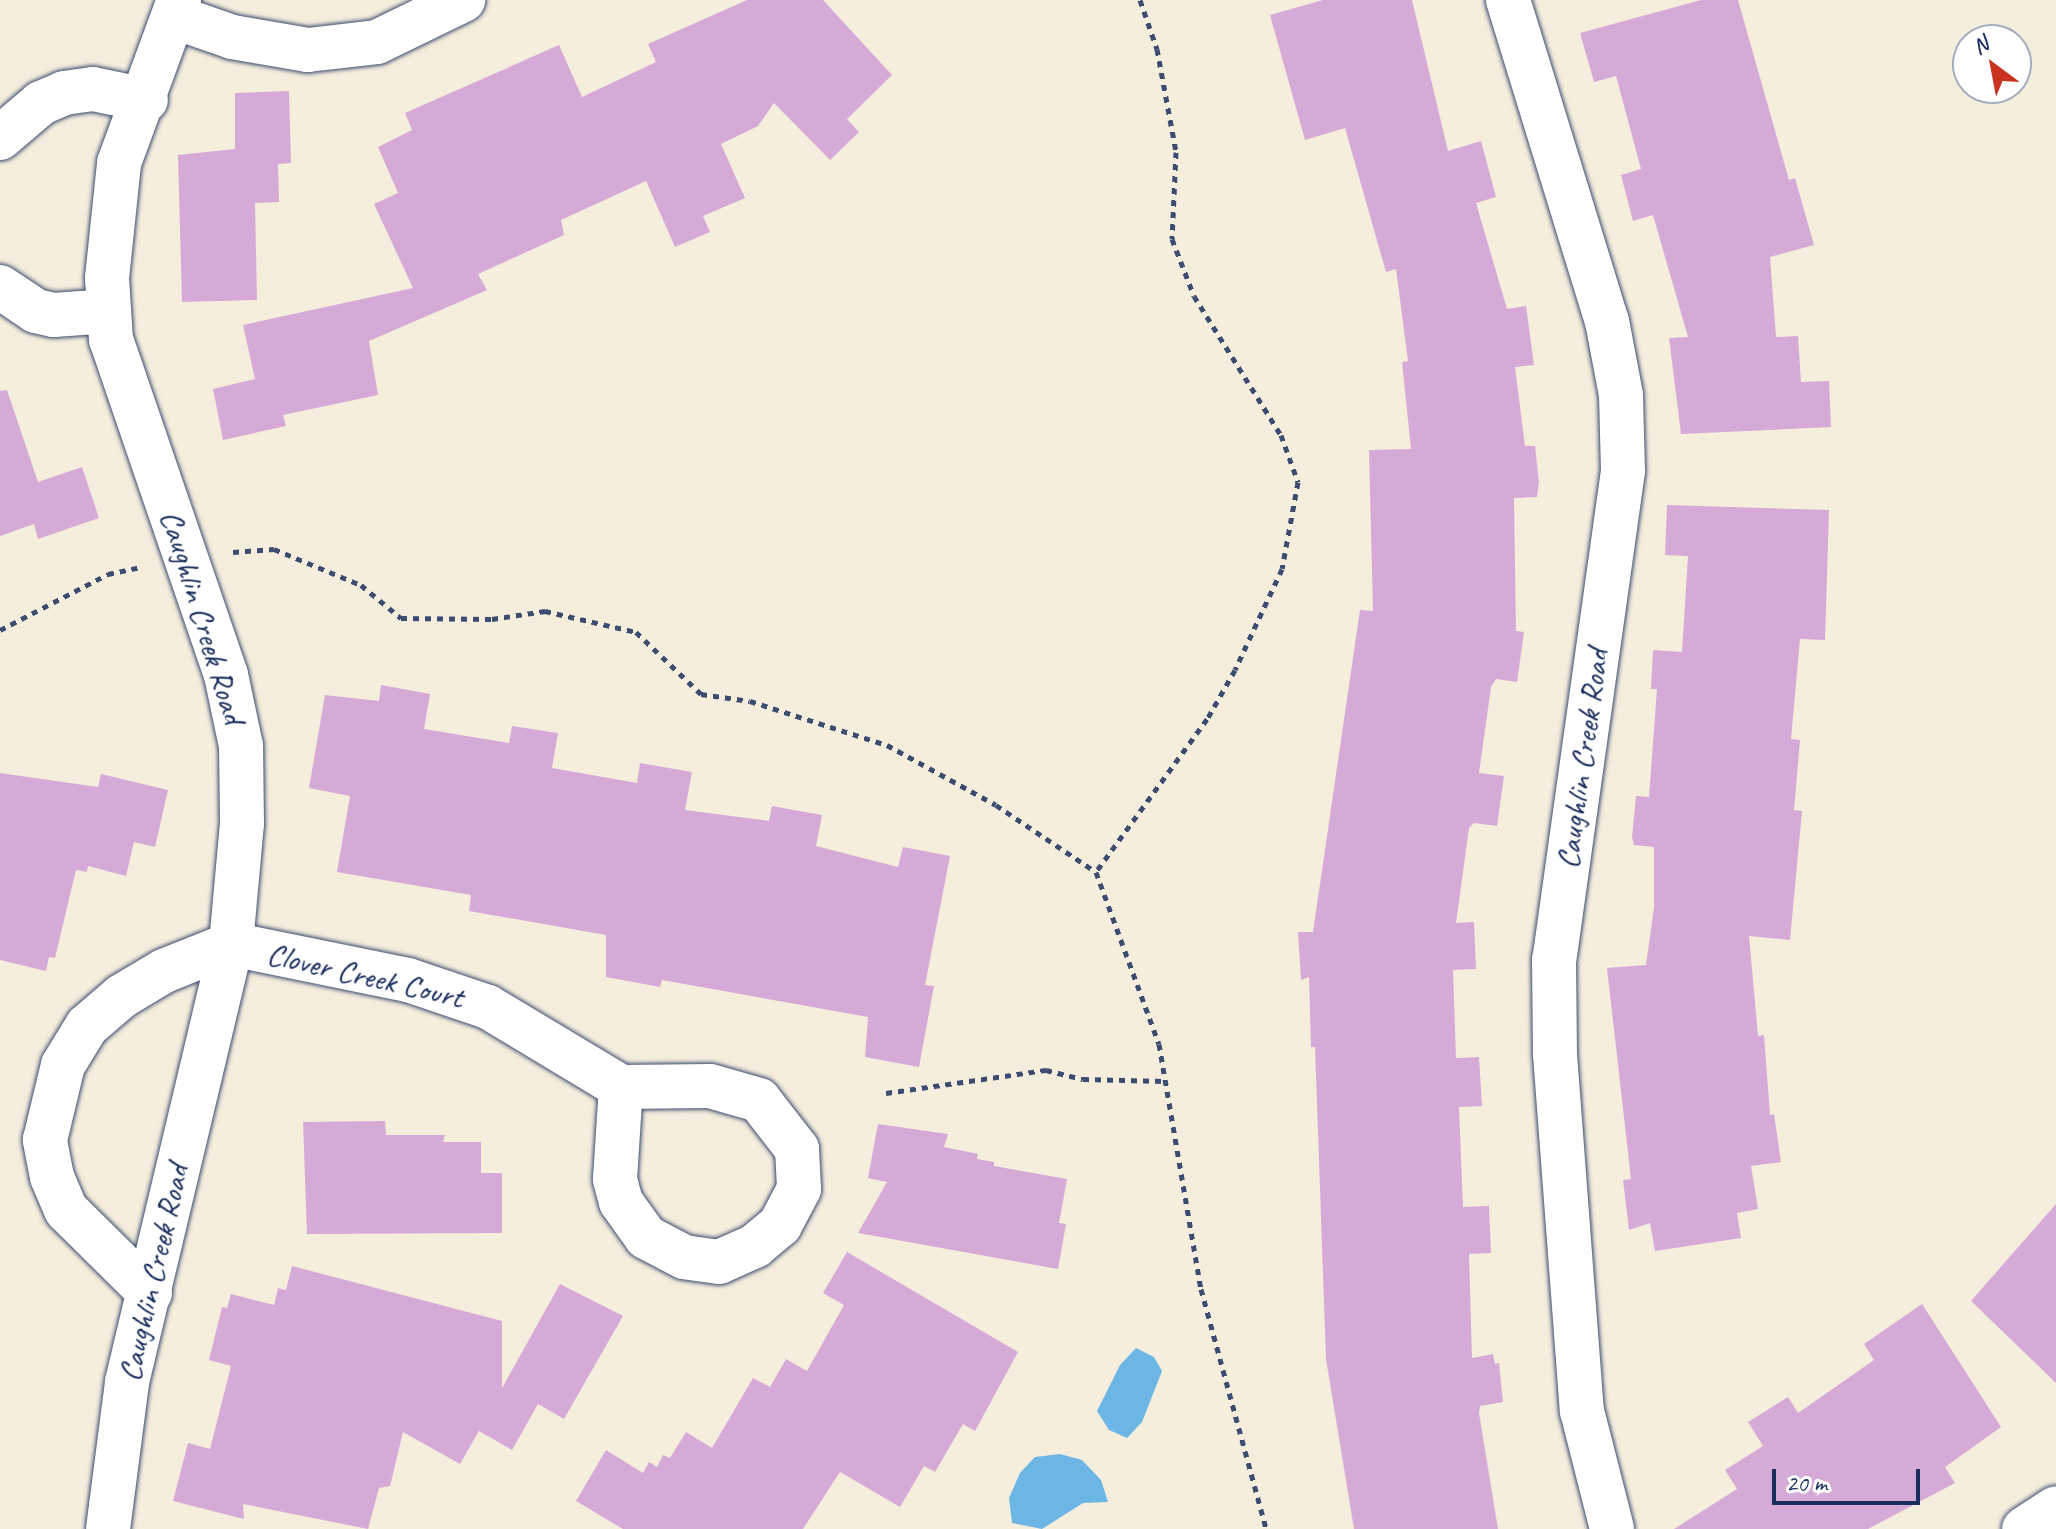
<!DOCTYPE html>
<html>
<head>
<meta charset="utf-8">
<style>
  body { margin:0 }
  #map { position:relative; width:2056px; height:1529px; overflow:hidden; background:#f6eedd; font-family:Caveat,sans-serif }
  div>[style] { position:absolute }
  .water>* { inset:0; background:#6bb6e4 }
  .building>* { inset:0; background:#d6aad6 }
  .path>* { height:5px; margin-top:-2.5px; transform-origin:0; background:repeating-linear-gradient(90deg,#3c4c71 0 6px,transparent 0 12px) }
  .roads { filter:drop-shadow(0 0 2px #3c4c71) drop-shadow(0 0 2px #3c4c71) }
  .street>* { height:44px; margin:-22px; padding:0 22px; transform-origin:22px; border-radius:22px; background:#fff }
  span { translate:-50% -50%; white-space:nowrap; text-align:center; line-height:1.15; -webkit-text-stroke:8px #fff; paint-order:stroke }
  .street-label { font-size:32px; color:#1b2f5e }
  .north { position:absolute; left:1952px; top:24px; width:80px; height:80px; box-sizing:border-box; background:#fff; border:2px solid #a4acbf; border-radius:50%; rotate:328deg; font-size:22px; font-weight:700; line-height:32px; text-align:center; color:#1b2f5e }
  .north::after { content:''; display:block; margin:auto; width:28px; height:36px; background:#c8321e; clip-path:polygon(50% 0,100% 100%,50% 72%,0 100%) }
  .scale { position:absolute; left:1772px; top:1469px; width:148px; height:36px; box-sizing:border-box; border:4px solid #1b2f5e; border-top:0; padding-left:10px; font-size:24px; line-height:28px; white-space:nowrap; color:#1b2f5e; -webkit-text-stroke:6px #fff; paint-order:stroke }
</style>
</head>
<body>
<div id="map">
  <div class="water">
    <div style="clip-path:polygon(1136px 1348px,1154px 1357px,1162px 1371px,1142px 1422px,1127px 1438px,1109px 1430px,1097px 1411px,1120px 1365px)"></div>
    <div style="clip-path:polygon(1060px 1454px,1082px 1460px,1101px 1480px,1108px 1502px,1083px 1503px,1042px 1529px,1012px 1523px,1009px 1498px,1020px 1473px,1035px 1457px)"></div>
  </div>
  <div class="building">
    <div style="clip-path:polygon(747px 0,823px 0,892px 75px,847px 119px,859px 132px,830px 160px,774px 103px,758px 126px,721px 144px,745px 198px,703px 216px,710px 232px,675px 247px,646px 181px,561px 220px,564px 235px,478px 274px,487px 290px,369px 341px,378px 395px,283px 415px,286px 426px,223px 440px,213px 389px,255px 379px,243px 325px,413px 288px,374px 204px,398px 193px,378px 147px,412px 130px,405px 113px,559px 45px,582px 97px,656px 62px,648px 44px)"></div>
    <div style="clip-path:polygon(1323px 0,1412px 0,1448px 151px,1481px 141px,1496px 197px,1476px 203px,1507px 309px,1526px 306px,1534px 365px,1515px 367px,1525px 446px,1535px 446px,1539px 483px,1537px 497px,1514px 498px,1516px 631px,1524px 632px,1517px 682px,1496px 679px,1491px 687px,1479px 773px,1504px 776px,1497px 826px,1474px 823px,1469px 828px,1456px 923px,1474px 922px,1476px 969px,1453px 970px,1456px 1058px,1479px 1057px,1482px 1106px,1459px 1107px,1463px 1207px,1489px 1206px,1491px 1253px,1469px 1254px,1472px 1358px,1493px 1354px,1495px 1364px,1499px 1363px,1503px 1402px,1480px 1406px,1479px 1413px,1498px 1529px,1354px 1529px,1326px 1359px,1315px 1047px,1311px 1047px,1309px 977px,1301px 980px,1298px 932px,1313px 932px,1360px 610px,1373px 611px,1369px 450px,1411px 449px,1402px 362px,1408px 361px,1396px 269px,1386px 272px,1345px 128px,1305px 140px,1270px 15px)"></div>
    <div style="clip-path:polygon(1701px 0,1738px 0,1789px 180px,1795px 178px,1814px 245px,1770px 257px,1776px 337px,1798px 336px,1801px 382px,1829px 381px,1831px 427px,1681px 434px,1669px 338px,1688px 337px,1653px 215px,1633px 221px,1621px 175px,1641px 169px,1616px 76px,1594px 82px,1580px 33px)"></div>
    <div style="clip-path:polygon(289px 91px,291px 163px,278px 164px,279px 202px,255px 203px,257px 300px,182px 302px,178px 155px,235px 149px,235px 93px)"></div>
    <div style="clip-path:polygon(7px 390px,38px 482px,82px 467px,99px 518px,38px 539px,34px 524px,0 536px,0 391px)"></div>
    <div style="clip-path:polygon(1667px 505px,1829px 510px,1825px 640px,1800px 639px,1791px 739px,1800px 740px,1794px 810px,1802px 811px,1790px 940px,1749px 936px,1758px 1036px,1764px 1035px,1770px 1115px,1774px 1114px,1781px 1162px,1751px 1166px,1758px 1209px,1737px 1213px,1741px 1238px,1655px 1251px,1650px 1223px,1629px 1230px,1623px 1180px,1631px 1179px,1607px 968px,1646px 965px,1654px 908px,1654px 847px,1634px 845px,1632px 837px,1636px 796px,1649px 797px,1657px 689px,1651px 689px,1653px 650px,1682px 652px,1688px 556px,1665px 555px)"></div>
    <div style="clip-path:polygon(381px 685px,430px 694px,424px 729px,509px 743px,512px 726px,558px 733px,552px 768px,637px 783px,640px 763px,692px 772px,685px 810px,769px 821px,772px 806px,822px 815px,816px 846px,898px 867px,903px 847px,950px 856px,925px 985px,934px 986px,919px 1067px,865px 1057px,868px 1017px,662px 980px,660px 987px,606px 977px,606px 935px,469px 911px,471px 895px,337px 872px,350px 796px,309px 788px,325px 695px,379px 701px)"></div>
    <div style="clip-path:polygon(0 773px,98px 787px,101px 774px,168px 790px,155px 847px,134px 842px,126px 876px,88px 866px,87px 872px,76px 870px,55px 958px,49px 957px,46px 971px,0 960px)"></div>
    <div style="clip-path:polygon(385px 1121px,386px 1135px,445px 1135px,443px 1142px,481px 1142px,481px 1173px,502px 1173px,502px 1233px,307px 1234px,303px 1122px)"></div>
    <div style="clip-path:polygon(878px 1124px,948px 1134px,944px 1147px,978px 1154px,977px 1159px,994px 1162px,994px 1166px,1067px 1179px,1059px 1223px,1066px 1224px,1058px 1269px,858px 1233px,887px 1182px,868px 1178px)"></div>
    <div style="clip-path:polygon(2056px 1204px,2056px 1383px,1971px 1301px)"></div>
    <div style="clip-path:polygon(847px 1252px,1018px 1352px,975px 1431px,963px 1424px,935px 1472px,924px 1466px,900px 1507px,840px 1472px,803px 1529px,623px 1529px,576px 1501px,606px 1450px,643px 1473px,649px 1462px,657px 1467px,663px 1455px,670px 1458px,686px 1432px,712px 1448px,753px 1378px,770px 1387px,786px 1359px,807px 1371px,844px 1305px,823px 1293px)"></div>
    <div style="clip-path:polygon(292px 1266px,502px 1321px,502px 1388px,560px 1284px,623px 1316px,564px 1419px,538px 1404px,512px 1450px,479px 1431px,460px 1464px,403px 1432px,390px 1486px,379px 1488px,368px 1529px,243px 1504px,244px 1519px,173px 1501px,188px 1443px,210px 1449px,231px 1366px,209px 1360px,222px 1307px,227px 1308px,231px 1294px,274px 1305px,278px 1288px,286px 1290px)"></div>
    <div style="clip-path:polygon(1922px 1304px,2001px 1427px,1945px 1467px,1955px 1483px,1868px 1529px,1674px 1529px,1737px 1489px,1725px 1470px,1763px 1446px,1748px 1422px,1788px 1397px,1798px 1413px,1874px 1360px,1864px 1344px)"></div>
  </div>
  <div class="path">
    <div style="left:1140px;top:0;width:52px;rotate:70.9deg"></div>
    <div style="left:1157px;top:49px;width:105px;rotate:79.5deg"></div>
    <div style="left:1176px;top:152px;width:87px;rotate:92.6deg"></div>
    <div style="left:1172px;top:239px;width:61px;rotate:68.9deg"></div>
    <div style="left:1194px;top:296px;width:164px;rotate:58deg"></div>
    <div style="left:1281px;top:435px;width:50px;rotate:70.1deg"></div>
    <div style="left:1298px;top:482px;width:88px;rotate:100.4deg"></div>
    <div style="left:1282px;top:569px;width:111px;rotate:115deg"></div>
    <div style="left:1235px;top:670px;width:56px;rotate:119.7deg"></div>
    <div style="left:1207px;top:719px;width:189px;rotate:126deg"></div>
    <div style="left:1096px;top:872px;width:183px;rotate:69.9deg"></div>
    <div style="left:1159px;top:1044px;width:249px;rotate:80.3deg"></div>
    <div style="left:1201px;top:1289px;width:249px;rotate:74.8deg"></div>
    <div style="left:233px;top:552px;width:41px;rotate:-4.2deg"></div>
    <div style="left:274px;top:549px;width:94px;rotate:22.5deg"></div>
    <div style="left:361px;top:585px;width:52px;rotate:39.5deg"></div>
    <div style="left:401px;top:618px;width:91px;rotate:0.6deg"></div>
    <div style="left:492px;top:619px;width:54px;rotate:-8.6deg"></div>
    <div style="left:545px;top:611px;width:93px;rotate:13deg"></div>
    <div style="left:636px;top:632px;width:90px;rotate:43.6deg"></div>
    <div style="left:701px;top:694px;width:49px;rotate:8.1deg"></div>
    <div style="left:750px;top:701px;width:144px;rotate:17.8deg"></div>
    <div style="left:887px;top:745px;width:124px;rotate:28.8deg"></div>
    <div style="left:996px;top:805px;width:120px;rotate:33.8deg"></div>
    <div style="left:0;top:630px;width:122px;rotate:-27.4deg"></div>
    <div style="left:108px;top:574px;width:33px;rotate:-12deg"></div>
    <div style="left:886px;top:1093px;width:162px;rotate:-8.2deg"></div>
    <div style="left:1046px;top:1070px;width:38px;rotate:14deg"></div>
    <div style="left:1083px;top:1079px;width:82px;rotate:1.4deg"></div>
  </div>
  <div class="roads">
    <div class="street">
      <div style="left:1508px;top:0;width:336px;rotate:72.9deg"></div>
      <div style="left:1607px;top:321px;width:75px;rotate:79.3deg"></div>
      <div style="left:1621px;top:395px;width:76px;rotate:88.5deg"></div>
      <div style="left:1623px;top:471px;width:493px;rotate:98deg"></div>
      <div style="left:1554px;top:959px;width:95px;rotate:89.4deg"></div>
      <div style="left:1555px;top:1054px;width:358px;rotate:85.7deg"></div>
      <div style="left:1582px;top:1411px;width:122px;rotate:75.7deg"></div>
      <div style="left:175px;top:17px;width:60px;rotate:19.3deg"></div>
      <div style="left:232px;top:37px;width:77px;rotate:9.7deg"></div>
      <div style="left:308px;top:50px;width:69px;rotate:-6.6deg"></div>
      <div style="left:377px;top:42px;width:96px;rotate:-26deg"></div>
      <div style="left:0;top:138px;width:54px;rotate:-40.5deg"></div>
      <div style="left:41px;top:103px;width:25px;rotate:-23deg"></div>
      <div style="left:64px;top:93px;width:29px;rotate:-8deg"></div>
      <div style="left:93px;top:89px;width:54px;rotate:11.7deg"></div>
      <div style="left:0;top:287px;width:43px;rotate:33.7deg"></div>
      <div style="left:36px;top:311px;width:18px;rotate:13deg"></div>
      <div style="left:54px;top:315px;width:55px;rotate:-4.2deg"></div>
      <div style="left:150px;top:1293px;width:118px;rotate:-135.3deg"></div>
      <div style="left:66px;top:1210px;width:36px;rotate:-113deg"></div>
      <div style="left:52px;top:1177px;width:38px;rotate:-101deg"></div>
      <div style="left:45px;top:1140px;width:77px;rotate:-76.5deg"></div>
      <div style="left:63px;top:1065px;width:46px;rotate:-58.4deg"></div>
      <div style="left:87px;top:1026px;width:46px;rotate:-40.6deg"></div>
      <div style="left:122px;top:996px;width:49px;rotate:-30.8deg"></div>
      <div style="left:164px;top:971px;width:72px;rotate:-21.9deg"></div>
      <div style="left:231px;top:944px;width:181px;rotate:11.5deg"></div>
      <div style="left:408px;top:980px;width:84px;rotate:18.6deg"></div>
      <div style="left:488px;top:1007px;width:155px;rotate:31deg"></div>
      <div style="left:621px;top:1087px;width:89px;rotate:-0.6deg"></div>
      <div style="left:710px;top:1086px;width:51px;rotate:15.9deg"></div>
      <div style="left:759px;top:1100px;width:62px;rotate:52.2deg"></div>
      <div style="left:797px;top:1149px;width:40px;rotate:87.1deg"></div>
      <div style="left:799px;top:1189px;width:41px;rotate:117.8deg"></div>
      <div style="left:780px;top:1225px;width:33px;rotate:140deg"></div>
      <div style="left:755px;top:1246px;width:39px;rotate:156deg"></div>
      <div style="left:719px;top:1262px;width:35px;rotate:-172deg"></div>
      <div style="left:684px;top:1257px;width:43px;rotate:-152.2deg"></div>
      <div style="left:646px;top:1237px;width:43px;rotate:-125.5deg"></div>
      <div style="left:621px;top:1202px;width:24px;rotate:-105deg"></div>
      <div style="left:615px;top:1179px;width:92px;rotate:-86.3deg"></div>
      <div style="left:108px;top:1529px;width:148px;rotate:-82.6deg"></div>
      <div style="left:127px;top:1382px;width:450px;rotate:-76.6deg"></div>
      <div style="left:231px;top:944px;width:121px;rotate:-84.8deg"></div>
      <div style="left:242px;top:824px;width:78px;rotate:-90.7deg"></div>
      <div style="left:241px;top:746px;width:73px;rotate:-101.9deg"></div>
      <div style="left:226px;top:675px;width:354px;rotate:-108.9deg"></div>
      <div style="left:111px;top:340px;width:62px;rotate:-93.7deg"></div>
      <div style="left:107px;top:278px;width:116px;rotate:-84deg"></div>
      <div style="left:119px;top:163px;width:174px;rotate:-69.8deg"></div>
      <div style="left:2024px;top:1529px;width:38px;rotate:-33deg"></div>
    </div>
  </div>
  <div class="street-label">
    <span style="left:202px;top:617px;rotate:73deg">Caughlin Creek Road</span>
    <span style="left:1583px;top:759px;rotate:-82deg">Caughlin Creek Road</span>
    <span style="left:365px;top:976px;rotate:13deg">Clover Creek Court</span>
    <span style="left:154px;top:1273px;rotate:-77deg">Caughlin Creek Road</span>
  </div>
  <div class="north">N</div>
  <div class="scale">20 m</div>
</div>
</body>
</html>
